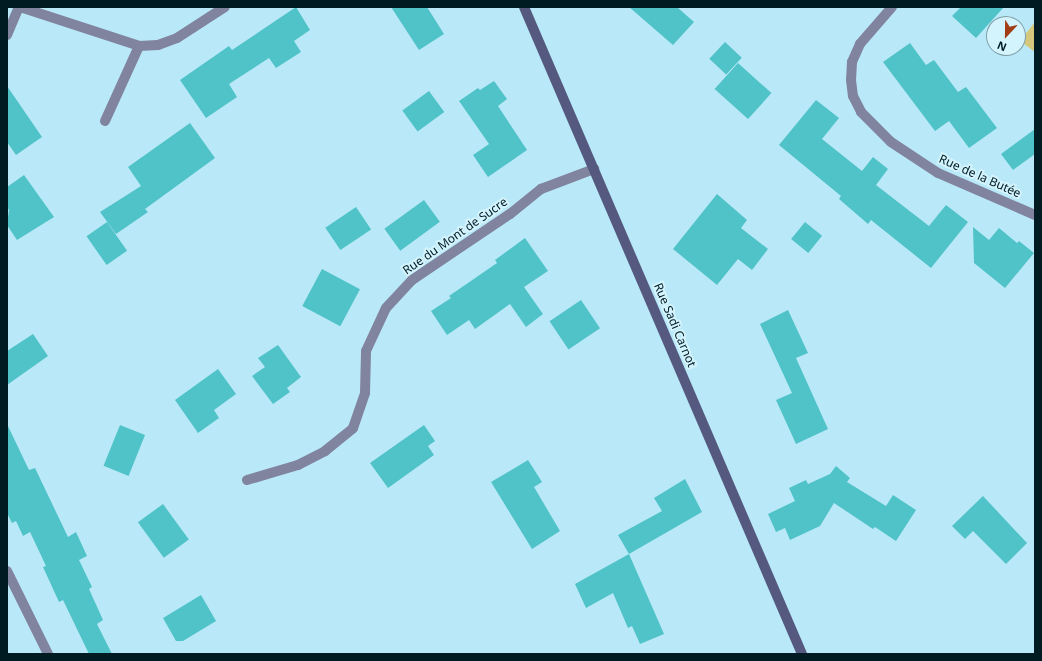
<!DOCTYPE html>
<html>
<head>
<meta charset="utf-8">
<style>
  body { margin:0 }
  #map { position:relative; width:1042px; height:661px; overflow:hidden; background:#b9e9f8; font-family:"Noto Sans",sans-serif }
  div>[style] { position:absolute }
  .green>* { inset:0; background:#d5c77b }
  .building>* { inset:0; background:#50c3c8; transform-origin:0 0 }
  .street>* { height:10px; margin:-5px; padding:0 5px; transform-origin:5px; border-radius:5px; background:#81849f }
  .secondary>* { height:10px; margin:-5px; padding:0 5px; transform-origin:5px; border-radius:5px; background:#55597f }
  span { translate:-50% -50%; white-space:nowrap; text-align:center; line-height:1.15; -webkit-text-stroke:4px #d3f3fd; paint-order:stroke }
  .street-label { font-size:12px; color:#011b23 }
  .frame { position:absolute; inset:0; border:8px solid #011b23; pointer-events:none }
  .north { position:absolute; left:986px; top:16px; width:40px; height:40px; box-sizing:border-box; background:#d3f3fd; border:1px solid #7f9da6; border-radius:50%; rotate:202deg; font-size:11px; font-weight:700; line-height:16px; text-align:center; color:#011b23 }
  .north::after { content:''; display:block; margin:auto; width:14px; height:18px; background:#a23c14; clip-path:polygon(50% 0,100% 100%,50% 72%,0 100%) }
</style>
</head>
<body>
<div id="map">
  <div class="green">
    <div style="clip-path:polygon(1035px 22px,1035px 52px,1020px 41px)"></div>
  </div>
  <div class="building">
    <div style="clip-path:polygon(296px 7px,310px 30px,294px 41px,301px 52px,276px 68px,269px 58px,229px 84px,237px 97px,206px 118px,180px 80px,229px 46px,232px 50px)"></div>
    <div style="clip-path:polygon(391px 7px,427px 7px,444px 34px,419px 50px)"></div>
    <div style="clip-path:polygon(629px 7px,677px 7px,694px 22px,673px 45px)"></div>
    <div style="clip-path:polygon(961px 7px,1004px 7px,976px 38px,952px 16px)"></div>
    <div style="left:725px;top:42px;width:23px;height:23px;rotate:43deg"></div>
    <div style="clip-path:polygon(910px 43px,926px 65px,934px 60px,958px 92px,966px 87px,997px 128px,969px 148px,949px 121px,935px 131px,883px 62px)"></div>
    <div style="left:738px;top:63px;width:45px;height:35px;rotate:42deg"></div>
    <div style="clip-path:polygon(494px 81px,507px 99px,498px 106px,527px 150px,488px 177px,473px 155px,489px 144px,459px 101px,478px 88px,480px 90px)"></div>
    <div style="clip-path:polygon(7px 86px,42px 137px,16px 155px,7px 142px)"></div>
    <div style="left:429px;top:91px;width:26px;height:33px;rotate:54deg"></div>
    <div style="clip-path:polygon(816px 100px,839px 118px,822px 139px,862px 171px,873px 157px,888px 169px,876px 185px,929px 226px,946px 205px,968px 222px,931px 268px,871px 220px,868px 224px,839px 199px,841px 196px,779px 145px)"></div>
    <div style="clip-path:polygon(190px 123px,215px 158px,145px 209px,148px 212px,116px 234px,100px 212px,141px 186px,128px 167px)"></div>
    <div style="clip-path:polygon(1035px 129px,1035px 154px,1013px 170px,1001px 154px)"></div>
    <div style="clip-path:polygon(24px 175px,54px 217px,17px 240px,7px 225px,9px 210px,7px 207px,7px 187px)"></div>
    <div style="clip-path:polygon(717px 194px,747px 220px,741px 228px,768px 249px,752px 270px,738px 259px,717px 285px,673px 249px)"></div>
    <div style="left:424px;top:200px;width:27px;height:49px;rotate:54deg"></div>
    <div style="left:356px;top:207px;width:27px;height:37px;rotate:56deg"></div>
    <div style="left:107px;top:222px;width:35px;height:25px;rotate:55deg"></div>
    <div style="left:805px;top:222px;width:22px;height:22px;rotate:39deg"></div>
    <div style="clip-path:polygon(973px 227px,989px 240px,999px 228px,1017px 243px,1019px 241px,1034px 253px,1005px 288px,974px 263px)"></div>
    <div style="clip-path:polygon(525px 238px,548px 271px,524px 287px,543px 314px,526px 327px,510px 304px,475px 329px,469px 320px,447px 335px,431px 311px,451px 298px,449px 296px,497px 263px,495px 260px)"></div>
    <div style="left:322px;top:269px;width:43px;height:42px;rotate:28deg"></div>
    <div style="left:581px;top:300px;width:34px;height:38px;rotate:56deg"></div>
    <div style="clip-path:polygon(788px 310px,808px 353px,796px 358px,828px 429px,796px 444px,776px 400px,792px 393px,760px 324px)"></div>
    <div style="clip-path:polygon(33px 334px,48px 356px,7px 385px,7px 351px)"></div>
    <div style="clip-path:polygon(278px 345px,301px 377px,287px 388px,290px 392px,273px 404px,252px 376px,265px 367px,258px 358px)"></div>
    <div style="clip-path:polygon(218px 369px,236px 394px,214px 410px,219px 418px,198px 433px,175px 400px)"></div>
    <div style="clip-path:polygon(7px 424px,29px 470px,35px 468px,68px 537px,76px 532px,87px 556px,79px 560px,92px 587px,89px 589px,103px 620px,97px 624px,112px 654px,89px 654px,63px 600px,59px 602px,43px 567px,46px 566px,30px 532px,23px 536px,16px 521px,12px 523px,7px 513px)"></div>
    <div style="left:120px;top:425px;width:27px;height:44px;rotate:22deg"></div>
    <div style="clip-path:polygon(424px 425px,435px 441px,428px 446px,434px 455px,388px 488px,370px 463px)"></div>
    <div style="clip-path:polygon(528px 460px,542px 482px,534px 487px,560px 531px,532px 549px,491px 482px)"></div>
    <div style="clip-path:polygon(836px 466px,850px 478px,847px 482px,886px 506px,893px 495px,916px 510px,896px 541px,875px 527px,873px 529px,834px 503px,820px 526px,790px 540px,785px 528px,776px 532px,768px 514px,795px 501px,789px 488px,806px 480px,808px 484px,830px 474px)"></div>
    <div style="clip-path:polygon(685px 479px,702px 512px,629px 554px,664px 634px,640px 644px,632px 626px,628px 628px,613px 593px,586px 608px,575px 584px,629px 554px,618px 535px,662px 511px,654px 498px)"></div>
    <div style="clip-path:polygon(983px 496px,1027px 543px,1006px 564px,973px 531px,965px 539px,952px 526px)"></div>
    <div style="left:163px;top:504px;width:44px;height:31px;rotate:54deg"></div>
    <div style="clip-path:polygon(201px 595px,216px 621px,183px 641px,176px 641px,163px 618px)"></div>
  </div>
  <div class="street">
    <div style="left:20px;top:7px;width:125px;rotate:18.1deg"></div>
    <div style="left:892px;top:7px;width:49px;rotate:130.9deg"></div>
    <div style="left:860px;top:44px;width:20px;rotate:114deg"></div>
    <div style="left:852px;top:62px;width:18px;rotate:93deg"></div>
    <div style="left:851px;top:80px;width:16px;rotate:83deg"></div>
    <div style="left:853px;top:96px;width:18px;rotate:63deg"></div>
    <div style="left:861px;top:112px;width:42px;rotate:45deg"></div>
    <div style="left:891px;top:142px;width:56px;rotate:33.4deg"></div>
    <div style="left:938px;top:173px;width:106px;rotate:23.4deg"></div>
    <div style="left:7px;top:35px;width:30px;rotate:-67deg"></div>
    <div style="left:105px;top:121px;width:82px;rotate:-65.6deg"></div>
    <div style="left:139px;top:46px;width:19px;rotate:-3deg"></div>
    <div style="left:158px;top:45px;width:20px;rotate:-20deg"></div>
    <div style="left:177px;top:38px;width:57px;rotate:-32.9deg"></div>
    <div style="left:247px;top:480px;width:53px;rotate:-16.4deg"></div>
    <div style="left:298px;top:465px;width:30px;rotate:-27deg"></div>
    <div style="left:325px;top:451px;width:36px;rotate:-39deg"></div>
    <div style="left:353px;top:428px;width:37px;rotate:-71deg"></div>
    <div style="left:365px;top:393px;width:42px;rotate:-88.6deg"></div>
    <div style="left:366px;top:351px;width:47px;rotate:-65.1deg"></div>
    <div style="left:386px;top:308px;width:38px;rotate:-47deg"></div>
    <div style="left:412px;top:280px;width:118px;rotate:-34deg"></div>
    <div style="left:510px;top:214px;width:40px;rotate:-39deg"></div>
    <div style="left:541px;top:189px;width:57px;rotate:-20.7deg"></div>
    <div style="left:7px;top:571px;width:93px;rotate:63.7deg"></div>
  </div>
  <div class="secondary">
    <div style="left:524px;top:7px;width:704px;rotate:66.75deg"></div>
  </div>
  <div class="street-label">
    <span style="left:980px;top:176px;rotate:24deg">Rue de la Butée</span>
    <span style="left:455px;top:236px;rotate:-35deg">Rue du Mont de Sucre</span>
    <span style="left:675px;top:325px;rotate:67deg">Rue Sadi Carnot</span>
  </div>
  <div class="frame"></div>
  <div class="north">N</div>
</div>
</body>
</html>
